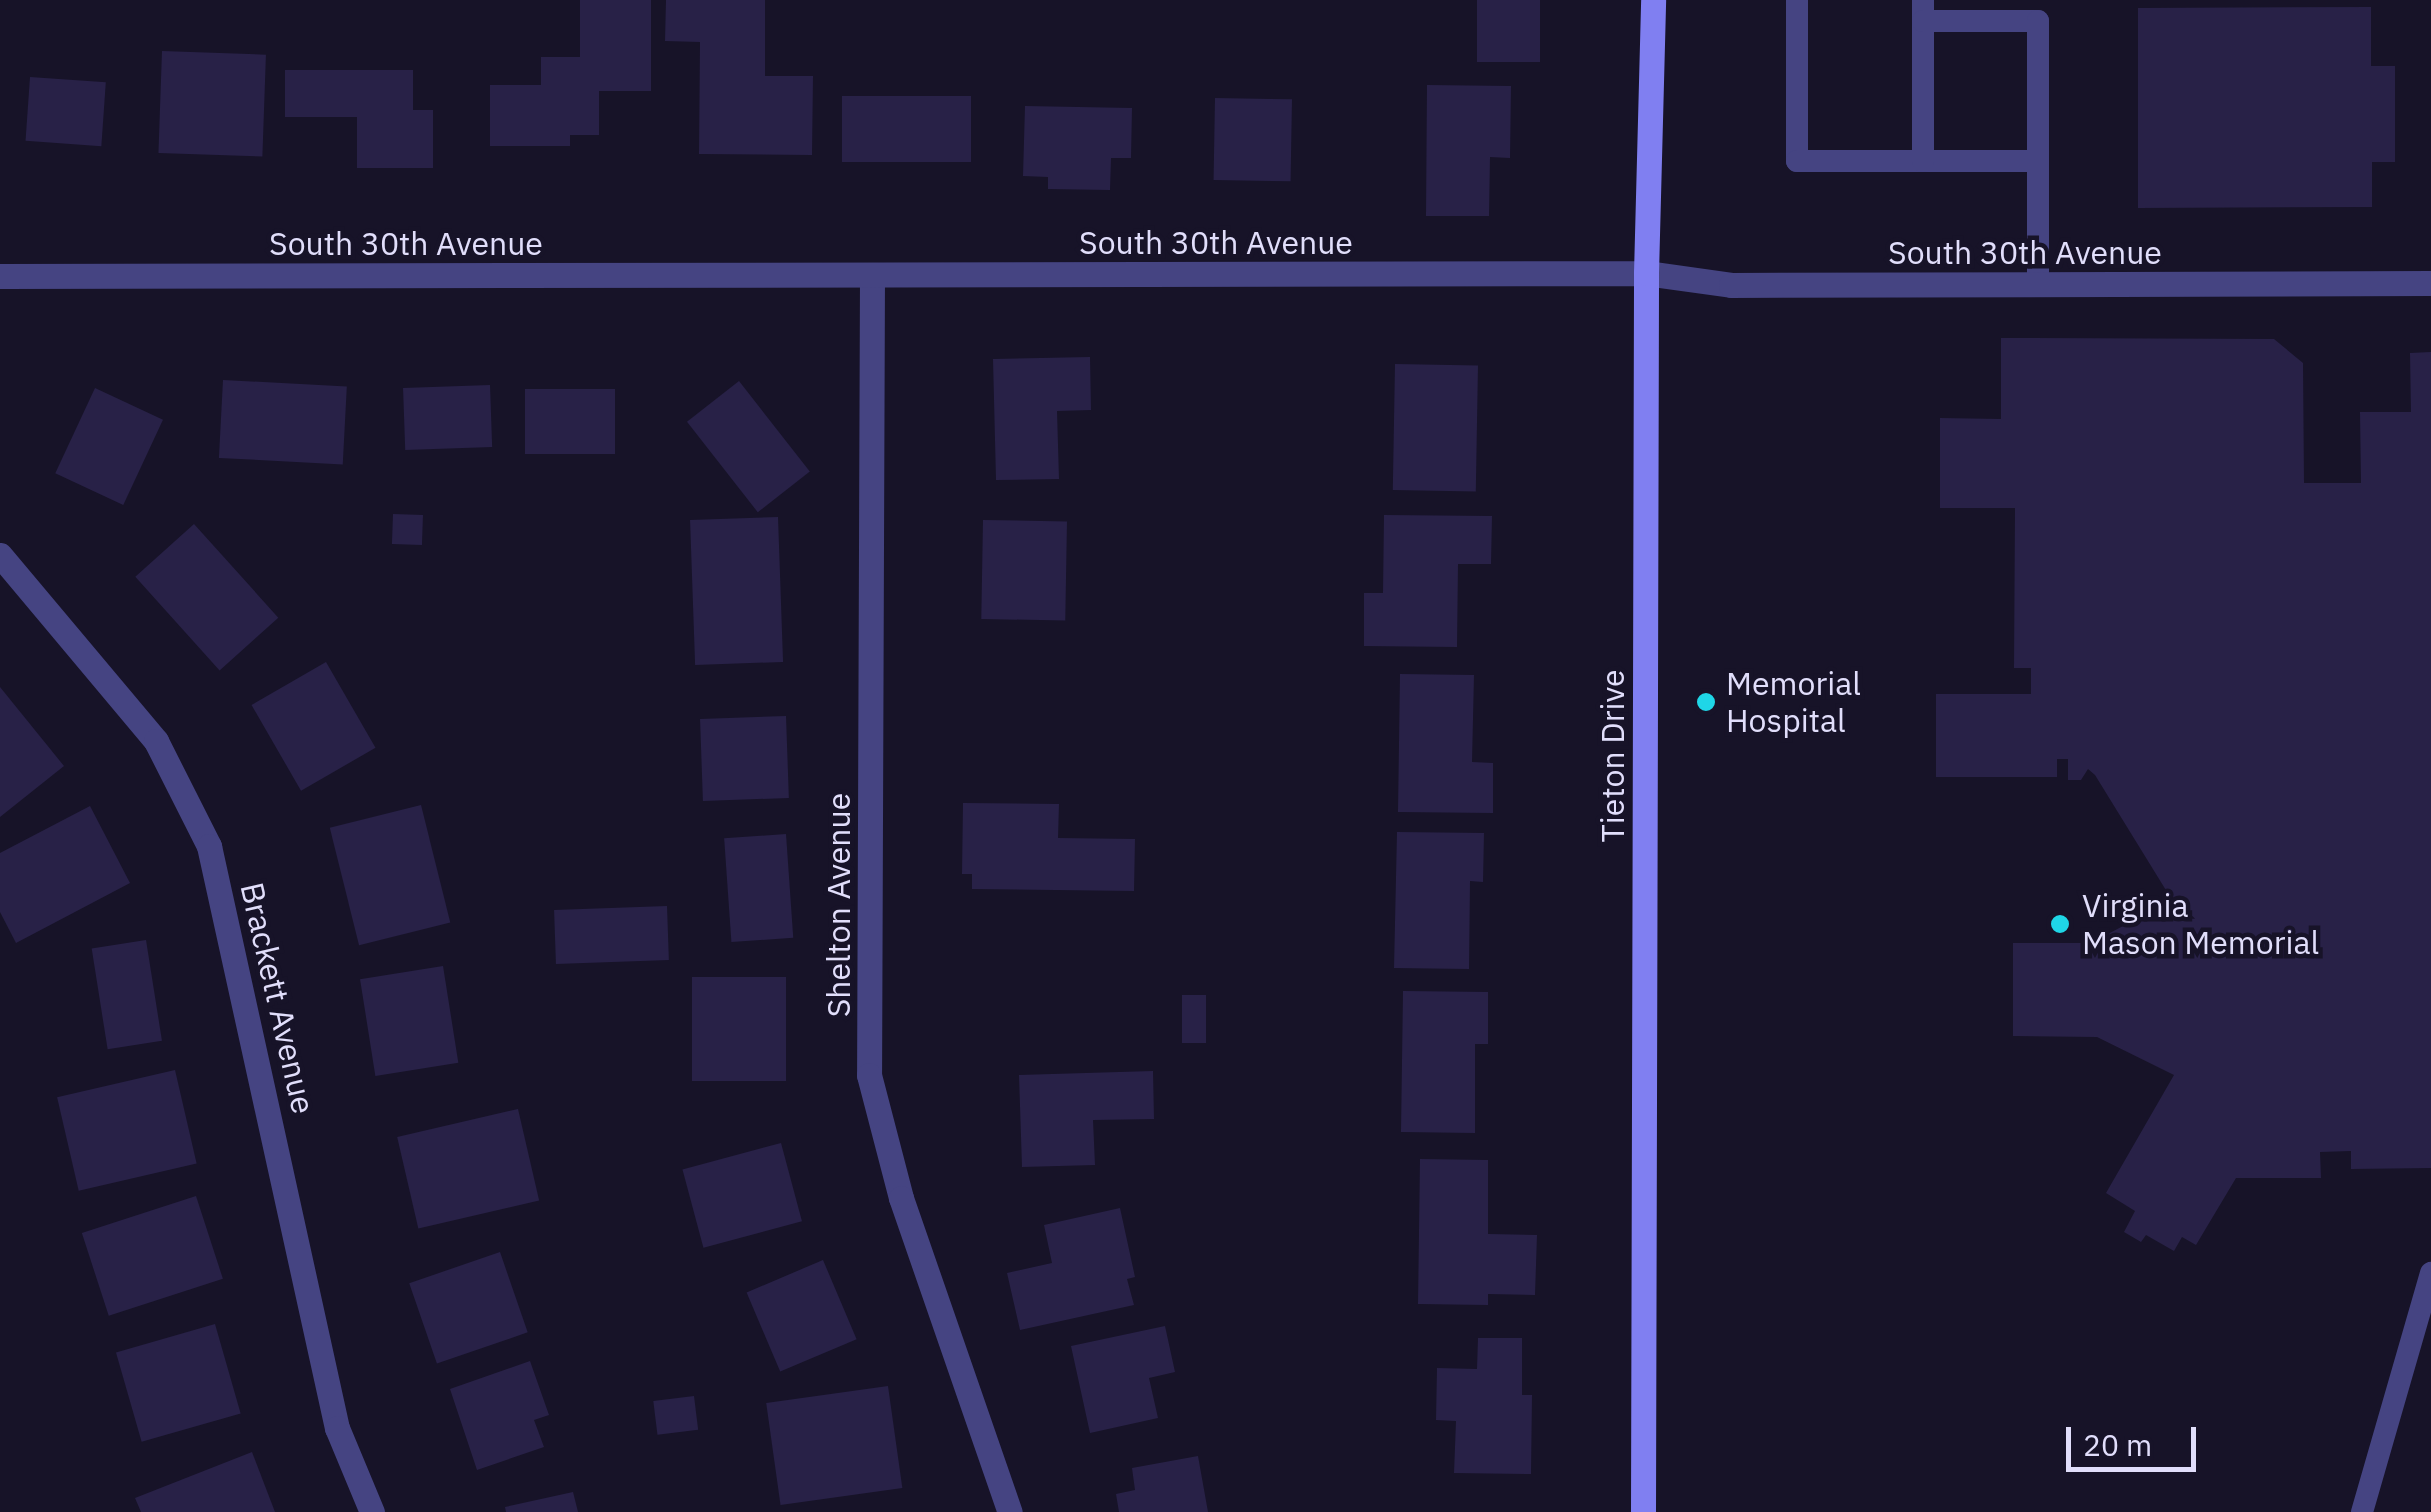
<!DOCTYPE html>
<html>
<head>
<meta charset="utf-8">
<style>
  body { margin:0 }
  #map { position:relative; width:2431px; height:1512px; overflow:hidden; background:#171328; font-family:"IBM Plex Sans",sans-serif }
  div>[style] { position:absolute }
  .building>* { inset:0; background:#282147; transform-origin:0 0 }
  .service>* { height:22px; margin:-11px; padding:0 11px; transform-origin:11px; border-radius:11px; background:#454482 }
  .minor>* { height:25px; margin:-12.5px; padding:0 12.5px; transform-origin:12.5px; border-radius:12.5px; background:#454482 }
  .secondary>* { height:25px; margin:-12.5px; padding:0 12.5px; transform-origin:12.5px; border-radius:12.5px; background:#807ff1 }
  .dots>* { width:28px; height:28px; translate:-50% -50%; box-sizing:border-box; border:5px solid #171328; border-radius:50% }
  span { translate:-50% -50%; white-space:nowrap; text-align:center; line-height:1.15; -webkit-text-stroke:9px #171328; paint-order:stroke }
  .street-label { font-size:32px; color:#e1defb }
  .poi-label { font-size:32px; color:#e1defb }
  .left { translate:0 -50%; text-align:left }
  .scale { position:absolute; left:2066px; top:1427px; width:130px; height:45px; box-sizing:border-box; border:5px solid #e1defb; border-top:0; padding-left:12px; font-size:30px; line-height:35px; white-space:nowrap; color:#e1defb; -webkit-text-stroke:8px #171328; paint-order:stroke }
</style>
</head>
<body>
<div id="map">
  <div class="building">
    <div style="clip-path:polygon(580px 0,651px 0,651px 91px,599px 91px,599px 135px,570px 135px,570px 146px,490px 146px,490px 85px,541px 85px,541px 57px,580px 57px)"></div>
    <div style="clip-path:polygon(666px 0,765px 0,765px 76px,813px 76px,812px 155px,699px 154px,700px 42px,665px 41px)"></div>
    <div style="left:1477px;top:0;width:63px;height:62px"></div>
    <div style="clip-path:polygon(2371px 7px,2371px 66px,2395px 66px,2395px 162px,2372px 162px,2372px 207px,2138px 208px,2138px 8px)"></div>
    <div style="left:162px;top:51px;width:104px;height:102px;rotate:2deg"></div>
    <div style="clip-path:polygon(285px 70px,413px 70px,413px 110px,433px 110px,433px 168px,357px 168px,357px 117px,285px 117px)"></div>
    <div style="left:30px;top:77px;width:76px;height:64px;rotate:4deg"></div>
    <div style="clip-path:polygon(1427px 85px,1511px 86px,1510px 158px,1490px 157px,1489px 216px,1426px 216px)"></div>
    <div style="left:842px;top:96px;width:129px;height:66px"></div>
    <div style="left:1215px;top:98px;width:77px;height:82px;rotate:1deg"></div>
    <div style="clip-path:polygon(1025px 106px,1132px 108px,1131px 158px,1111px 158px,1110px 190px,1048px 189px,1048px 177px,1023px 176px)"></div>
    <div style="clip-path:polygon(2001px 338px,2274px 339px,2303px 363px,2304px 483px,2361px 483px,2360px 412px,2411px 412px,2410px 353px,2431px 352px,2431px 1168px,2351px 1169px,2351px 1151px,2320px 1152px,2321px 1178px,2236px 1178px,2196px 1245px,2182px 1237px,2174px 1251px,2146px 1235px,2141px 1242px,2124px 1232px,2135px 1211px,2106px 1193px,2174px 1075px,2097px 1037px,2013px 1036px,2013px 943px,2091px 943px,2172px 900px,2095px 775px,2088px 769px,2081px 780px,2068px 780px,2068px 759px,2057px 759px,2057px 777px,1936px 777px,1936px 694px,2031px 694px,2031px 668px,2014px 668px,2015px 508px,1940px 508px,1940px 418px,2001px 419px)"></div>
    <div style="clip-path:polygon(1090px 357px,1091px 410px,1057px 411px,1059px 479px,996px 480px,993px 359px)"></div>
    <div style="left:1395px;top:364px;width:83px;height:126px;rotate:1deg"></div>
    <div style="left:223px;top:380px;width:124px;height:78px;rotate:3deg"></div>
    <div style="left:739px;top:381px;width:115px;height:66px;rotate:52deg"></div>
    <div style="left:490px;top:385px;width:62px;height:87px;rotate:88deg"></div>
    <div style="left:95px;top:388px;width:75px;height:94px;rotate:25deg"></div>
    <div style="left:525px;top:389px;width:90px;height:65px"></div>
    <div style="left:393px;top:514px;width:30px;height:30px;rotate:2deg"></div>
    <div style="clip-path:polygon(1384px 515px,1492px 516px,1491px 564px,1458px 564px,1457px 647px,1364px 646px,1364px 593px,1383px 593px)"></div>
    <div style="left:778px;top:517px;width:145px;height:88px;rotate:88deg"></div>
    <div style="left:983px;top:520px;width:84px;height:99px;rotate:1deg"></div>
    <div style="left:194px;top:524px;width:126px;height:79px;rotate:48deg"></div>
    <div style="left:326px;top:662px;width:99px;height:86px;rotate:60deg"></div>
    <div style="clip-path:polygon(1400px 674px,1474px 675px,1472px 762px,1493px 763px,1493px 813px,1398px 812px)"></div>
    <div style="clip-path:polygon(0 687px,64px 766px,0 817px)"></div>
    <div style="left:786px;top:716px;width:82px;height:86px;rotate:88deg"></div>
    <div style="clip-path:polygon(963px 803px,1059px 804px,1058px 838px,1135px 839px,1134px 891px,972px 889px,972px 874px,962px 874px)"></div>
    <div style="left:421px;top:805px;width:121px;height:94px;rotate:76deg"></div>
    <div style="clip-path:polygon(90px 806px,130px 883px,16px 943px,0 912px,0 853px)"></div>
    <div style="clip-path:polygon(1397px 832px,1484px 833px,1483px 882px,1470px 881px,1469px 969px,1394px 968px)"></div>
    <div style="left:786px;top:834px;width:104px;height:62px;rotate:86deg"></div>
    <div style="left:667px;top:906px;width:54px;height:113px;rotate:88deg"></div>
    <div style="left:146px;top:940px;width:102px;height:55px;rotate:81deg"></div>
    <div style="left:443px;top:966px;width:98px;height:84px;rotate:81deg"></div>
    <div style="left:692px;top:977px;width:94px;height:104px"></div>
    <div style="clip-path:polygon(1403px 991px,1488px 992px,1488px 1044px,1475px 1044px,1475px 1133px,1401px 1132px)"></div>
    <div style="left:1182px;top:995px;width:24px;height:48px"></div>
    <div style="left:175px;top:1070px;width:96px;height:121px;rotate:77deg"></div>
    <div style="clip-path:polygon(1153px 1071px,1154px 1119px,1093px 1120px,1095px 1165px,1022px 1167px,1019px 1075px)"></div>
    <div style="left:518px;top:1109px;width:94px;height:124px;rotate:77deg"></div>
    <div style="left:781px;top:1143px;width:81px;height:102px;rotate:75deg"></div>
    <div style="clip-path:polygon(1420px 1159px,1488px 1160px,1488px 1234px,1537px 1235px,1535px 1295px,1488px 1294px,1488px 1305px,1418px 1304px)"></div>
    <div style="left:196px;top:1196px;width:87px;height:120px;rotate:72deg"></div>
    <div style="clip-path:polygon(1120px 1208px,1135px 1277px,1127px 1279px,1134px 1305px,1020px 1330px,1007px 1273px,1052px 1263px,1044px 1225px)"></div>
    <div style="left:500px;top:1252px;width:85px;height:96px;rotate:71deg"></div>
    <div style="left:823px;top:1260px;width:86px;height:83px;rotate:67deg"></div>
    <div style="left:215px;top:1324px;width:93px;height:103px;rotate:74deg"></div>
    <div style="clip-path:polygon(1165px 1326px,1175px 1372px,1149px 1378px,1158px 1418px,1090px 1433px,1071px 1346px)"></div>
    <div style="clip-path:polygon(1478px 1338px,1522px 1338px,1522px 1395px,1532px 1395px,1531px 1474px,1454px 1473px,1456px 1421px,1436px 1420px,1437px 1368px,1477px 1369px)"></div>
    <div style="clip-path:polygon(530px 1361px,549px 1415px,534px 1420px,544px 1447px,477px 1470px,450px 1389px)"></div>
    <div style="left:888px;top:1386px;width:103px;height:123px;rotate:82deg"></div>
    <div style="left:694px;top:1396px;width:34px;height:41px;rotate:83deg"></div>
    <div style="clip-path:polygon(252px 1452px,275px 1512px,141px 1512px,135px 1498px)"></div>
    <div style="clip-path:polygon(1198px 1456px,1208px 1512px,1119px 1512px,1116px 1494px,1135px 1490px,1132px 1468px)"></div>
    <div style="clip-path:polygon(573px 1492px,578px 1512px,506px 1512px,505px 1507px)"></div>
  </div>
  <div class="service">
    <div style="left:1797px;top:0;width:161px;rotate:90deg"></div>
    <div style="left:1797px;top:161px;width:241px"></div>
    <div style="left:1923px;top:0;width:161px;rotate:90deg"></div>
    <div style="left:1923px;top:21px;width:115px"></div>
    <div style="left:2038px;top:21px;width:263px;rotate:90deg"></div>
    <div style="left:2362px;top:1512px;width:249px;rotate:-73.9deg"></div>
  </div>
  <div class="minor">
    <div style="left:872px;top:275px;width:800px;rotate:90.21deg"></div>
    <div style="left:869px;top:1075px;width:127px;rotate:75.4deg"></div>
    <div style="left:901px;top:1198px;width:332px;rotate:70.9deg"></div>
    <div style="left:0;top:276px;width:1646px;rotate:-0.1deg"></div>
    <div style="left:1646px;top:273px;width:86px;rotate:8deg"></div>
    <div style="left:1731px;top:285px;width:700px;rotate:-0.16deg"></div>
    <div style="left:0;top:555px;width:243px;rotate:50deg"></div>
    <div style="left:156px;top:741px;width:118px;rotate:63.2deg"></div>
    <div style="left:209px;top:846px;width:596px;rotate:77.6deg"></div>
    <div style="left:337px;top:1428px;width:91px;rotate:67.4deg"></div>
  </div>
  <div class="secondary">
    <div style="left:1643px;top:1512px;width:1239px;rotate:-89.86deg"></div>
    <div style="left:1646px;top:273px;width:273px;rotate:-88.5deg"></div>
  </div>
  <div class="dots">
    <div style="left:1706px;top:702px;background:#1fd6e7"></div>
    <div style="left:2060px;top:924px;background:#1fd6e7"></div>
  </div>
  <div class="street-label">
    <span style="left:1216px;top:242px">South 30th Avenue</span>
    <span style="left:406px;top:243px">South 30th Avenue</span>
    <span style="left:2025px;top:252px">South 30th Avenue</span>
    <span style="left:1612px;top:756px;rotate:-90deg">Tieton Drive</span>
    <span style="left:838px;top:905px;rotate:-90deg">Shelton Avenue</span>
    <span style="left:278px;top:998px;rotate:77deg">Brackett Avenue</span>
  </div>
  <div class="poi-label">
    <span class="left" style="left:1726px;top:702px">Memorial<br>Hospital</span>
    <span class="left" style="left:2082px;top:924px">Virginia<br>Mason Memorial</span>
  </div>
  <div class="scale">20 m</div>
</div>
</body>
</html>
